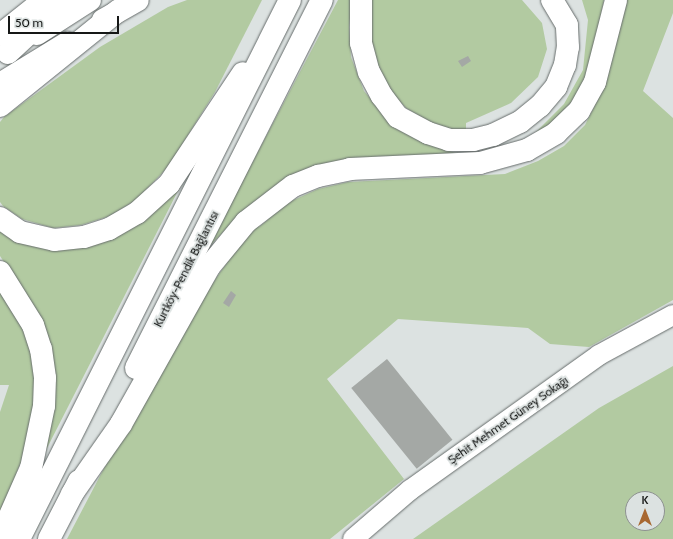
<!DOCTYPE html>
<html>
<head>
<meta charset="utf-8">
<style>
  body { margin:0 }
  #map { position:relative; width:673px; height:539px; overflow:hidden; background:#dce2e1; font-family:Cabin,sans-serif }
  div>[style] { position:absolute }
  .green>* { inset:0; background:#b2caa1 }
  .building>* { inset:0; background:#a4a8a5; transform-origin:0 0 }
  .roads { filter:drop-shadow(0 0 1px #666c6b) drop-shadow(0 0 1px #666c6b) }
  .minor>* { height:20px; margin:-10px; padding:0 10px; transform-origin:10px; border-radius:10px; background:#fff }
  .major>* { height:22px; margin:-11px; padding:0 11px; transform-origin:11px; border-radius:11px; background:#fff }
  .highway>* { height:22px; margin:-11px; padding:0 11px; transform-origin:11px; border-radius:11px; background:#fff }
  span { translate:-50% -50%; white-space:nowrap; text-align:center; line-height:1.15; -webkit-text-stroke:3.5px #dce2e1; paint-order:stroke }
  .street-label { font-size:12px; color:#161817 }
  .north { position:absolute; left:625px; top:491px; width:40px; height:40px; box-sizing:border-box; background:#dce2e1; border:1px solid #8d9190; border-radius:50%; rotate:0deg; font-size:11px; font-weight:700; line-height:16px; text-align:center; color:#161817 }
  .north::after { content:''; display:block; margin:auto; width:14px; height:18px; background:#a86831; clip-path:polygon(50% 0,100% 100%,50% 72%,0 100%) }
  .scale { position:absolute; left:8px; top:16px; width:111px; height:18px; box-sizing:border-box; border:2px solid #161817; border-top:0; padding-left:5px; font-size:12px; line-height:14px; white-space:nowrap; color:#161817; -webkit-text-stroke:3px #dce2e1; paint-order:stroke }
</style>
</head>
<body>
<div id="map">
  <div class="green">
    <div style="clip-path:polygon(187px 0,262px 0,215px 92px,168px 167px,136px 200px,110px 216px,81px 225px,53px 228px,22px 219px,3px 206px,0 202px,0 122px,4px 117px,100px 47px,168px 7px)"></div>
    <div style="clip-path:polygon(338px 0,352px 0,349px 27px,351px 57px,364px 91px,382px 112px,414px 138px,461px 155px,280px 182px,245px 209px,206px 250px)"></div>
    <div style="clip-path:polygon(372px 0,522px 0,542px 23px,547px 49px,538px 77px,511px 103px,466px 123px,466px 132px,434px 125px,406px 108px,383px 84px,373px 54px,369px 20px)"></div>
    <div style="clip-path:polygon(582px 0,604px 0,589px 71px,567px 112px,538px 134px,536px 132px,564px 104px,583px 70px,588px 20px)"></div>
    <div style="clip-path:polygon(625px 0,673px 0,673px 13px,643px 91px,673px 118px,673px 300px,589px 347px,550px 344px,528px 328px,398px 319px,327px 379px,404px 479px,330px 539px,67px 539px,124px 430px,200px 301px,238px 247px,261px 219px,259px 227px,287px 203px,318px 189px,348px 182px,505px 174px,538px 161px,564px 146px,585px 125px,594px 107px)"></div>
    <div style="clip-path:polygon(183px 181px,44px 454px,36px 310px,0 256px,0 231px,6px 236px,33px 245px,58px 249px)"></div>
    <div style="clip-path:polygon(0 285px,27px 327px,37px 381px,35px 411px,21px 462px,0 513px,0 412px,9px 385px,0 385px)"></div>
    <div style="clip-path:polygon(evenodd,673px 366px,673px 539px,413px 539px,599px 408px,673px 366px,633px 499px,657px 499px,657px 523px,633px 523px,633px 499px)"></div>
  </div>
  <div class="building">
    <div style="clip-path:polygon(468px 56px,471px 61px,462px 67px,458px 61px)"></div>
    <div style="clip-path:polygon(231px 291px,236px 295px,229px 307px,223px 303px)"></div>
    <div style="left:387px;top:359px;width:104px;height:46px;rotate:51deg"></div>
  </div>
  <div class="roads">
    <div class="minor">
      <div style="left:353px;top:539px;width:75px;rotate:-40.7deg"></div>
      <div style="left:410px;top:490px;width:232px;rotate:-35.5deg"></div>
      <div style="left:599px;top:355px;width:84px;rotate:-28.4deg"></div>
    </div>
    <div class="major">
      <div style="left:103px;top:20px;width:40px;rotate:-29.7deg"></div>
      <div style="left:37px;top:34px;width:63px;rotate:-32.7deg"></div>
      <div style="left:0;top:84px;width:79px;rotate:-31.5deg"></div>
    </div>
    <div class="highway">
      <div style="left:361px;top:0;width:43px;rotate:90deg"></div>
      <div style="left:361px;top:43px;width:30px;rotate:75deg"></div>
      <div style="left:369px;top:72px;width:27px;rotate:62deg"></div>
      <div style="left:382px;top:96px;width:26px;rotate:53deg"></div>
      <div style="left:398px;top:117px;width:34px;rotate:28deg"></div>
      <div style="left:428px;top:133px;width:22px;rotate:18deg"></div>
      <div style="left:449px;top:140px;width:24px"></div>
      <div style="left:473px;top:140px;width:21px;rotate:-14deg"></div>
      <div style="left:493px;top:135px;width:30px;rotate:-26deg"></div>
      <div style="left:520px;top:122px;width:26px;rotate:-39deg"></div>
      <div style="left:540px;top:106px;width:25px;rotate:-50deg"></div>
      <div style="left:556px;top:87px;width:24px;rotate:-68deg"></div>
      <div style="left:565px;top:65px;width:18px;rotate:-81deg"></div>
      <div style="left:568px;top:47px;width:22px;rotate:-93deg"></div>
      <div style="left:567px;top:25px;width:29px;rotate:-121deg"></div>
      <div style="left:0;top:35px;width:56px;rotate:-38.5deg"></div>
      <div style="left:8px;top:53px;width:78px;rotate:-42.9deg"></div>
      <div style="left:0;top:106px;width:153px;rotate:-38.9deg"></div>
      <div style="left:0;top:218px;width:24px;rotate:35deg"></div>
      <div style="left:20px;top:232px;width:35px;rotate:13deg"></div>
      <div style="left:54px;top:240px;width:30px;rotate:-6deg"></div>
      <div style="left:84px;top:237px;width:26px;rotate:-18deg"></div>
      <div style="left:109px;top:229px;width:32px;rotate:-30deg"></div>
      <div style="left:137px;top:213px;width:43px;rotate:-42.2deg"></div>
      <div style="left:169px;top:184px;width:133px;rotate:-56.3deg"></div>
      <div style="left:0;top:272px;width:62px;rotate:58.1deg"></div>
      <div style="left:33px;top:325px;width:25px;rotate:72deg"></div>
      <div style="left:41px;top:349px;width:29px;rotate:82deg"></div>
      <div style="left:45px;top:378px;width:28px;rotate:92deg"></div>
      <div style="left:44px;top:406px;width:63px;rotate:101.8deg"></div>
      <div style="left:31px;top:468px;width:77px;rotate:113.9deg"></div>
      <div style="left:136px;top:368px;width:412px;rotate:-63.2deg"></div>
      <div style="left:72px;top:494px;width:85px;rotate:-55deg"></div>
      <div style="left:121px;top:424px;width:180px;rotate:-60.7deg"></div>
      <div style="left:209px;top:267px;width:58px;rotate:-50.6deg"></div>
      <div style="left:246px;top:222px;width:59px;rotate:-37.5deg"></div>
      <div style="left:293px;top:186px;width:27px;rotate:-22deg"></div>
      <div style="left:318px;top:176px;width:33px;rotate:-12deg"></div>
      <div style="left:350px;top:169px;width:130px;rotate:-2.6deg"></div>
      <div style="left:480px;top:163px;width:49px;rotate:-15.5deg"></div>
      <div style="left:527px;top:150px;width:34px;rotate:-30deg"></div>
      <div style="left:556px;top:133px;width:32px;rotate:-44deg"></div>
      <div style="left:579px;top:111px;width:33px;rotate:-61deg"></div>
      <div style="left:595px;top:82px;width:85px;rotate:-75.6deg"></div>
      <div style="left:19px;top:539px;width:603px;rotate:-63.31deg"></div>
      <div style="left:49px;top:539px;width:65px;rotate:-62.7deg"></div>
    </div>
  </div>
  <div class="street-label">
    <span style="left:186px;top:269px;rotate:-63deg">Kurtköy-Pendik Bağlantısı</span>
    <span style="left:508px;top:420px;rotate:-35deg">Şehit Mehmet Güney Sokağı</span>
  </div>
  <div class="north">K</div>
  <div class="scale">50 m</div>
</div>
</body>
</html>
